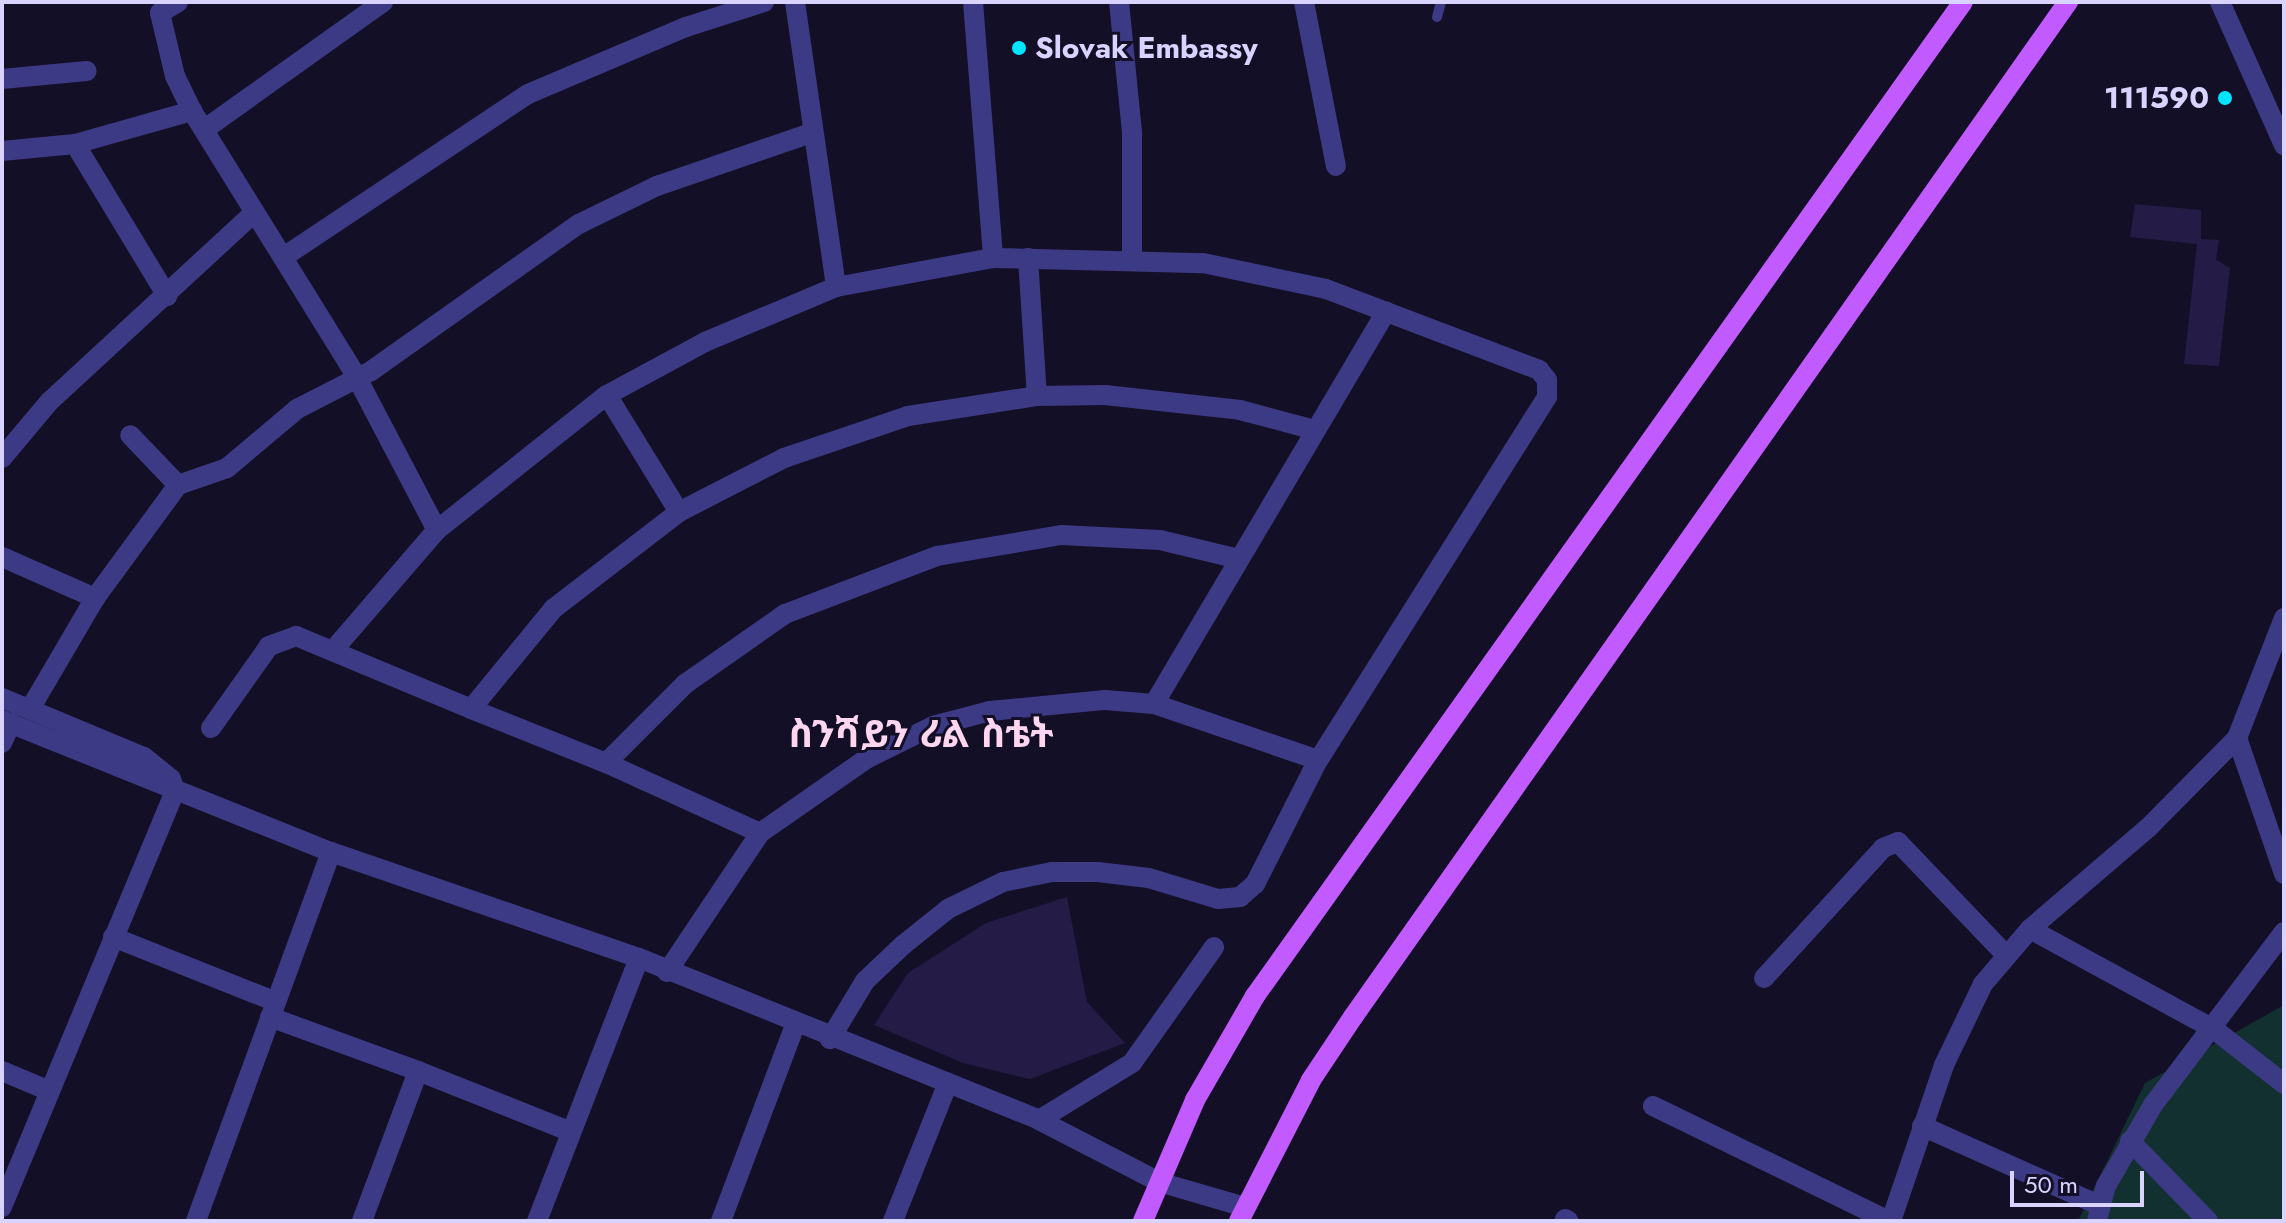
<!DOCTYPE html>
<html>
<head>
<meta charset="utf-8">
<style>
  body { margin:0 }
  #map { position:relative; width:2286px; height:1223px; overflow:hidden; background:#130f26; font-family:Jost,"Noto Sans Ethiopic",sans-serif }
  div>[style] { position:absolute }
  .green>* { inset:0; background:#12302f }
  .building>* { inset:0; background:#241b47 }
  .lane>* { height:10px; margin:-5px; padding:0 5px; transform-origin:5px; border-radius:5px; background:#3d3a85 }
  .street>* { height:20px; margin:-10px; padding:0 10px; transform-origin:10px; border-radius:10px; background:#3d3a85 }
  .primary>* { height:20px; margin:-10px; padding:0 10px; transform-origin:10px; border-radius:10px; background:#c25bff }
  .dots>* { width:22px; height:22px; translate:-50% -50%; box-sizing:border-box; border:4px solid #130f26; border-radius:50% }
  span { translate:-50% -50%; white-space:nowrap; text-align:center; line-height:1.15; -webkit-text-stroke:6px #130f26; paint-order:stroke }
  .poi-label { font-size:30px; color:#d9d4ff; font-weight:700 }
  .left { translate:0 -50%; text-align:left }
  .right { translate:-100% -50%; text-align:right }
  .district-label { font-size:38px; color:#ffd6f0; font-weight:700 }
  .frame { position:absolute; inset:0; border:4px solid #d9d4ff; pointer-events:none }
  .scale { position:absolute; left:2010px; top:1171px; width:134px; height:36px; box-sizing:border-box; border:4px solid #d9d4ff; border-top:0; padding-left:10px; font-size:24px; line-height:28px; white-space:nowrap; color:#d9d4ff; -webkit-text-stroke:6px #130f26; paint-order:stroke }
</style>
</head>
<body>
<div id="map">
  <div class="green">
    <div style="clip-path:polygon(2284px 1005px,2284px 1221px,2078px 1221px,2145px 1083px)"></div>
  </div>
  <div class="building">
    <div style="clip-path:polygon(2135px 204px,2201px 210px,2201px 239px,2219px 240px,2216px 260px,2230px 268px,2219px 366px,2184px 364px,2197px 244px,2130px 237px)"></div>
    <div style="clip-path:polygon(1067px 897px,1087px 1002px,1125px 1043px,1030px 1079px,963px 1063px,874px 1025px,908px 973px,986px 923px)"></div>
  </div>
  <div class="lane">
    <div style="left:1437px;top:17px;width:16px;rotate:-75deg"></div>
  </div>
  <div class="street">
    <div style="left:795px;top:2px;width:288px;rotate:81.8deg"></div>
    <div style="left:973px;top:2px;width:257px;rotate:85.5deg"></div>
    <div style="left:1119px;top:2px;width:132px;rotate:84.3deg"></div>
    <div style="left:1132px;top:133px;width:123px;rotate:90deg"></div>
    <div style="left:1304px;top:2px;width:167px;rotate:79deg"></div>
    <div style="left:2220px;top:2px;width:157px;rotate:65.9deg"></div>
    <div style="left:2px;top:79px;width:85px;rotate:-5.4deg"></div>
    <div style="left:192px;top:111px;width:312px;rotate:58.2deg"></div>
    <div style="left:356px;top:376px;width:174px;rotate:62.3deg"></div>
    <div style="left:205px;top:129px;width:219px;rotate:-35.5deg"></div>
    <div style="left:75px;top:144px;width:178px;rotate:58.8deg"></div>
    <div style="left:2px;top:151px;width:73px;rotate:-5.5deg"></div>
    <div style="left:75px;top:144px;width:122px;rotate:-15.8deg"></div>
    <div style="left:192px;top:111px;width:39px;rotate:-116deg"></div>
    <div style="left:175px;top:76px;width:65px;rotate:-103.4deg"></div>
    <div style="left:160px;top:13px;width:21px;rotate:-31deg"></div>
    <div style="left:285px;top:256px;width:292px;rotate:-33.7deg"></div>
    <div style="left:528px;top:94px;width:172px;rotate:-23deg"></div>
    <div style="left:686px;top:27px;width:82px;rotate:-17.8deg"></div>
    <div style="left:1028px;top:258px;width:138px;rotate:86.3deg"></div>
    <div style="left:607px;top:395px;width:137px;rotate:58.4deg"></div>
    <div style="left:2px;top:458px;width:73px;rotate:-50deg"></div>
    <div style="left:49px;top:402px;width:279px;rotate:-42.7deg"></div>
    <div style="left:178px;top:485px;width:52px;rotate:-19.1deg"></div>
    <div style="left:227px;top:468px;width:92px;rotate:-40.1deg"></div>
    <div style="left:297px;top:409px;width:83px;rotate:-27.2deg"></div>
    <div style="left:371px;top:371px;width:255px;rotate:-35.3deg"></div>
    <div style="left:579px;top:224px;width:87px;rotate:-26deg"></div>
    <div style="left:657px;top:186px;width:163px;rotate:-19deg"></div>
    <div style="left:2px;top:557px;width:102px;rotate:23.8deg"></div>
    <div style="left:335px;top:648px;width:156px;rotate:-49.2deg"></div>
    <div style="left:437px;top:530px;width:217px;rotate:-38.5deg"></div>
    <div style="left:607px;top:395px;width:111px;rotate:-28.4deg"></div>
    <div style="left:705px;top:342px;width:142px;rotate:-22.8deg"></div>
    <div style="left:836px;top:287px;width:160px;rotate:-10.5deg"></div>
    <div style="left:993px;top:258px;width:210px;rotate:1.4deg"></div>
    <div style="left:1203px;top:263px;width:126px;rotate:11.9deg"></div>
    <div style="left:1326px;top:289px;width:228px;rotate:20.8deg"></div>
    <div style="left:1539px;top:370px;width:13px;rotate:51deg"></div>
    <div style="left:1547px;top:380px;width:17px;rotate:90deg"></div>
    <div style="left:1547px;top:397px;width:429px;rotate:122.2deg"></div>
    <div style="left:1318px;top:760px;width:139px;rotate:116.9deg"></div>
    <div style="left:1255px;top:884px;width:20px;rotate:139deg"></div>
    <div style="left:1240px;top:897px;width:22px;rotate:175deg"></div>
    <div style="left:1218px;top:899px;width:72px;rotate:-163.1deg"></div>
    <div style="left:1149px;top:878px;width:52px;rotate:-173.4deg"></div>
    <div style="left:1097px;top:872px;width:45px;rotate:180deg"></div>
    <div style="left:1052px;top:872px;width:50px;rotate:168.5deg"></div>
    <div style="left:1003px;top:882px;width:61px;rotate:153.9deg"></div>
    <div style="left:948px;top:909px;width:58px;rotate:141.3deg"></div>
    <div style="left:903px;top:945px;width:52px;rotate:136.5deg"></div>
    <div style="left:865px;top:981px;width:68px;rotate:121.1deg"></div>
    <div style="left:2px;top:698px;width:154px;rotate:22.6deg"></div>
    <div style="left:144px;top:757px;width:35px;rotate:39deg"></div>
    <div style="left:171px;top:779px;width:13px;rotate:72deg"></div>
    <div style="left:175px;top:791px;width:451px;rotate:112.6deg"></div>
    <div style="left:30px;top:709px;width:129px;rotate:-59.6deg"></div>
    <div style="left:95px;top:598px;width:140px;rotate:-53.7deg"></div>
    <div style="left:178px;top:485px;width:69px;rotate:-133.8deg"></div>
    <div style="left:471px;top:709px;width:145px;rotate:21.8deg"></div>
    <div style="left:606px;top:763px;width:112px;rotate:-45deg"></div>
    <div style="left:685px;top:684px;width:122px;rotate:-35deg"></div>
    <div style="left:785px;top:614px;width:163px;rotate:-20.9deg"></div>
    <div style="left:937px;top:556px;width:126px;rotate:-9.6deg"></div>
    <div style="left:1061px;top:535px;width:99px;rotate:2.9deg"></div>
    <div style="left:1160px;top:540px;width:81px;rotate:13.5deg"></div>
    <div style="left:2px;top:720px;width:354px;rotate:21.9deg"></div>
    <div style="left:331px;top:852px;width:326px;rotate:19deg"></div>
    <div style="left:639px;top:958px;width:432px;rotate:22deg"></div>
    <div style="left:1039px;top:1120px;width:135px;rotate:27.3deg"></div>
    <div style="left:1159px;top:1182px;width:90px;rotate:16.2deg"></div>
    <div style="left:211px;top:728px;width:100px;rotate:-54.7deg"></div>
    <div style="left:269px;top:646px;width:29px;rotate:-20deg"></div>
    <div style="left:296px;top:636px;width:190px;rotate:22.6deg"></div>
    <div style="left:471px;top:709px;width:129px;rotate:-50.6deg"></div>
    <div style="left:553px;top:609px;width:159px;rotate:-37.6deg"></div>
    <div style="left:679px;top:512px;width:118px;rotate:-27.2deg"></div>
    <div style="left:784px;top:458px;width:131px;rotate:-18.7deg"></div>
    <div style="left:908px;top:416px;width:131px;rotate:-8.8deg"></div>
    <div style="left:1037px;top:396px;width:68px;rotate:-0.8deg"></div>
    <div style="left:1105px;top:395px;width:136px;rotate:6.3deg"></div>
    <div style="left:1240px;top:410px;width:78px;rotate:14.9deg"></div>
    <div style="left:2237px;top:738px;width:144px;rotate:70.9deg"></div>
    <div style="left:2px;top:743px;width:22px;rotate:-66deg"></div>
    <div style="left:1318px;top:760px;width:173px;rotate:-161.1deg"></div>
    <div style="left:1154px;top:704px;width:456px;rotate:-59.4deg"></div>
    <div style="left:606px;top:763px;width:169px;rotate:24.4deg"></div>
    <div style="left:2030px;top:929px;width:211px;rotate:28.6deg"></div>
    <div style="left:2215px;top:1030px;width:88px;rotate:38deg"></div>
    <div style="left:113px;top:937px;width:175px;rotate:21.7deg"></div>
    <div style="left:667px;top:972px;width:167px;rotate:-56.2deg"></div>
    <div style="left:760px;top:833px;width:129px;rotate:-34.9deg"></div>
    <div style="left:866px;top:759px;width:75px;rotate:-26.2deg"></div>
    <div style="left:933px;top:726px;width:59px;rotate:-14.7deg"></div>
    <div style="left:990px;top:711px;width:116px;rotate:-5.5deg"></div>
    <div style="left:1105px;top:700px;width:49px;rotate:4.7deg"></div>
    <div style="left:1764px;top:978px;width:176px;rotate:-47.5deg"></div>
    <div style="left:1883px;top:848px;width:16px;rotate:-22deg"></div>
    <div style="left:1898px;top:842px;width:155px;rotate:46.3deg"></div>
    <div style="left:270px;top:1017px;width:158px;rotate:20deg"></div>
    <div style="left:2px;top:1071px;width:49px;rotate:22.9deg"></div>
    <div style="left:1653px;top:1106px;width:263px;rotate:26deg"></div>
    <div style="left:1039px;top:1120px;width:109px;rotate:-31.5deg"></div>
    <div style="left:1132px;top:1063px;width:142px;rotate:-54.7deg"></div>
    <div style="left:1922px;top:1126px;width:194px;rotate:24.1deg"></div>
    <div style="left:2130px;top:1141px;width:112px;rotate:45.7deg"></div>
    <div style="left:1565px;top:1219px;width:4px;rotate:27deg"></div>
    <div style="left:196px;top:1221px;width:393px;rotate:-69.9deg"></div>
    <div style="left:362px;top:1221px;width:160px;rotate:-69.5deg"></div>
    <div style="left:418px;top:1071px;width:165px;rotate:21.7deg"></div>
    <div style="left:537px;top:1221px;width:282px;rotate:-68.8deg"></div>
    <div style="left:721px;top:1221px;width:212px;rotate:-69.3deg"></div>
    <div style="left:893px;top:1221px;width:149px;rotate:-68.3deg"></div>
    <div style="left:1891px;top:1221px;width:165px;rotate:-71.2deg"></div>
    <div style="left:1944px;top:1065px;width:90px;rotate:-64.3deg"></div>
    <div style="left:1983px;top:984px;width:72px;rotate:-49.5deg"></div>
    <div style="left:2030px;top:929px;width:155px;rotate:-40.6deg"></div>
    <div style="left:2148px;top:828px;width:127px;rotate:-45.3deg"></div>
    <div style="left:2237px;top:738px;width:129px;rotate:-68.6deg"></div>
    <div style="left:2097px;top:1221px;width:36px;rotate:-76deg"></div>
    <div style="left:2106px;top:1186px;width:94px;rotate:-59.9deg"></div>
    <div style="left:2153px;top:1105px;width:217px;rotate:-52.9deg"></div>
  </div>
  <div class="primary">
    <div style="left:1143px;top:1221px;width:132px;rotate:-66.7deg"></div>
    <div style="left:1195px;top:1100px;width:120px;rotate:-60deg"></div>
    <div style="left:1255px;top:996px;width:1220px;rotate:-54.54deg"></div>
    <div style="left:1239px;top:1221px;width:158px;rotate:-62.9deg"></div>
    <div style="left:1311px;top:1080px;width:76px;rotate:-56.3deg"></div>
    <div style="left:1353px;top:1017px;width:1242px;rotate:-54.84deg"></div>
  </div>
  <div class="dots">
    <div style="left:1019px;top:48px;background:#00e5ff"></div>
    <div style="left:2225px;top:98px;background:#00e5ff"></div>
  </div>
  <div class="poi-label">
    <span class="left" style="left:1035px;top:48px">Slovak Embassy</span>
    <span class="right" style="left:2209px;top:98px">111590</span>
  </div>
  <div class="district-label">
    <span style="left:921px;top:734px">ስንሻይን ሪል ስቴት</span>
  </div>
  <div class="frame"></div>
  <div class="scale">50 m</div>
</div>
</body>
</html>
